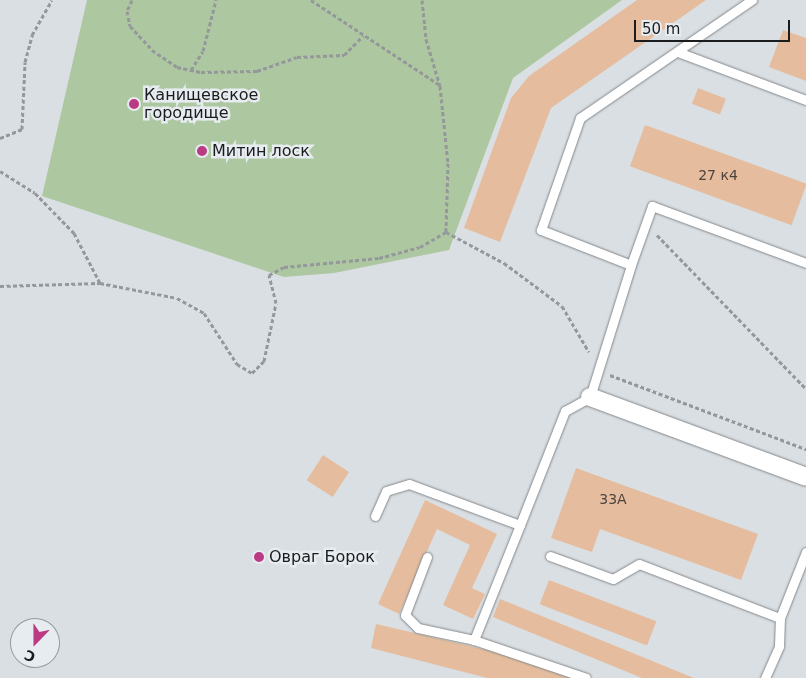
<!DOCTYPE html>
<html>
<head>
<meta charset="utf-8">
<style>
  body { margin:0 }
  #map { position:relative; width:806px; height:678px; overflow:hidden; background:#dadfe3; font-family:"DejaVu Sans",sans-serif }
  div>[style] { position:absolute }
  .green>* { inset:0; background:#adc7a0 }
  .building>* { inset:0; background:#e5bd9e; transform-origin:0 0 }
  .path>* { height:3px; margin-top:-1.5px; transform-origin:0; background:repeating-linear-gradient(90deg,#94989a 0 4px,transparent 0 6.5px) }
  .roads { filter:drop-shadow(0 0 1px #83888c) drop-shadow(0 0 1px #83888c) }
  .lane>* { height:9px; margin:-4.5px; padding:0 4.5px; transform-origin:4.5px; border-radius:4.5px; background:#fff }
  .street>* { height:18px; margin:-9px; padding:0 9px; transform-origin:9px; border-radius:9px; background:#fff }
  .dots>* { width:14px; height:14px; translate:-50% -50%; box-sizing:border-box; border:2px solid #e7ecf0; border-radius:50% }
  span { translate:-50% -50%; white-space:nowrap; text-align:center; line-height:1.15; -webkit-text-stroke:5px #e7ecf0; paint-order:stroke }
  .number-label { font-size:14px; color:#4d443d }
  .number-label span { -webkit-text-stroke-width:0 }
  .poi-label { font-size:16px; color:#1a1c1d }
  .left { translate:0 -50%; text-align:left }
  .north { position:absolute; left:10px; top:618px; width:50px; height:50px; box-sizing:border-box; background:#e7ecf0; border:1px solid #95999c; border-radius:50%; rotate:202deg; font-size:14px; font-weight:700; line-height:20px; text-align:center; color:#1a1c1d }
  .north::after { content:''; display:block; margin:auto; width:18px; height:22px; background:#bb3a84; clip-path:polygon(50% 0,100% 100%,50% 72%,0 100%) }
  .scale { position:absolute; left:634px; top:20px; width:156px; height:22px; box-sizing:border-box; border:2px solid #1a1c1d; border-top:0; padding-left:6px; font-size:15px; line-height:18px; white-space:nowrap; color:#1a1c1d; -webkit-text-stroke:4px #e7ecf0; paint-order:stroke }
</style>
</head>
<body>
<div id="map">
  <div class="green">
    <div style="clip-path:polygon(87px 0,622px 0,513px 78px,449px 250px,334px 273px,284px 277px,42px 196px)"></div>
  </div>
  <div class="building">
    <div style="clip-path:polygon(637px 0,706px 0,551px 108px,500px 242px,464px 228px,511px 98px,529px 76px)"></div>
    <div style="clip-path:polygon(783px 30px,806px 38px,806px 81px,769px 67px)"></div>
    <div style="left:698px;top:88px;width:30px;height:17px;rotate:21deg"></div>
    <div style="left:645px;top:125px;width:172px;height:44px;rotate:20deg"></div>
    <div style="left:323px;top:455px;width:31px;height:30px;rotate:33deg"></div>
    <div style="clip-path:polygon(576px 468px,758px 534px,741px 580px,600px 529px,592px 552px,551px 538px)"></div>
    <div style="clip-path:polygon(425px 500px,497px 534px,472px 588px,485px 594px,473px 619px,443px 605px,470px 545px,437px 529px,399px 614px,378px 604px)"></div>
    <div style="left:549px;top:580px;width:115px;height:26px;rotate:21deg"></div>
    <div style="clip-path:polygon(500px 599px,694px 678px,642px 678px,493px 617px)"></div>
    <div style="clip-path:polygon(376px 624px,539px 662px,575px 678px,487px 678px,371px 648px)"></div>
  </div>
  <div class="path">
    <div style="left:132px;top:0;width:12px;rotate:114deg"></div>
    <div style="left:127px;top:11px;width:15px;rotate:79deg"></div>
    <div style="left:130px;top:26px;width:33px;rotate:47deg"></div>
    <div style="left:152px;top:50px;width:30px;rotate:34deg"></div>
    <div style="left:177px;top:67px;width:25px;rotate:12deg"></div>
    <div style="left:201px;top:72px;width:56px;rotate:-1deg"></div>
    <div style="left:257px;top:71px;width:42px;rotate:-19.3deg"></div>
    <div style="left:297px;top:57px;width:47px;rotate:-2.4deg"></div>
    <div style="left:344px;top:55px;width:27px;rotate:-45deg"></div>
    <div style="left:311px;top:0;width:154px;rotate:33.4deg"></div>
    <div style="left:422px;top:0;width:39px;rotate:84deg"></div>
    <div style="left:426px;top:39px;width:49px;rotate:73.4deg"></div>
    <div style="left:440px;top:86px;width:77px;rotate:84.1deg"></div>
    <div style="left:448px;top:163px;width:69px;rotate:91.7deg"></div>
    <div style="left:446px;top:232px;width:66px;rotate:28.1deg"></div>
    <div style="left:504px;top:263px;width:72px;rotate:36.6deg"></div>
    <div style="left:562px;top:306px;width:53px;rotate:59.6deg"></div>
    <div style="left:191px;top:70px;width:22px;rotate:-58deg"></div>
    <div style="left:203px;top:51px;width:53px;rotate:-75.7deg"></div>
    <div style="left:0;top:138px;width:24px;rotate:-22deg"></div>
    <div style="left:22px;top:129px;width:67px;rotate:-87.4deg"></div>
    <div style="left:25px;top:62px;width:28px;rotate:-75deg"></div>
    <div style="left:32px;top:35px;width:40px;rotate:-60.3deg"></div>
    <div style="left:0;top:171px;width:41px;rotate:32.2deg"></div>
    <div style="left:35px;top:193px;width:56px;rotate:45.7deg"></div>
    <div style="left:74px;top:233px;width:56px;rotate:62.5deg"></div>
    <div style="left:100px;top:283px;width:78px;rotate:11deg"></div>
    <div style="left:177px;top:298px;width:31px;rotate:29deg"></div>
    <div style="left:204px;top:313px;width:61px;rotate:57.1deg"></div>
    <div style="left:237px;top:364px;width:17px;rotate:31deg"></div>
    <div style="left:252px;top:373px;width:17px;rotate:-45deg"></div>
    <div style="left:264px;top:361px;width:59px;rotate:-78.3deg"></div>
    <div style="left:276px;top:303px;width:29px;rotate:-104deg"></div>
    <div style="left:269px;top:275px;width:17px;rotate:-28deg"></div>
    <div style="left:284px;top:267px;width:95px;rotate:-5.4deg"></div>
    <div style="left:379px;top:258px;width:42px;rotate:-15deg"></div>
    <div style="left:420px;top:247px;width:30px;rotate:-30deg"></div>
    <div style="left:657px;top:235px;width:214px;rotate:45.9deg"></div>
    <div style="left:0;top:286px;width:100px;rotate:-1.7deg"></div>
    <div style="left:610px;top:375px;width:210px;rotate:20.7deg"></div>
  </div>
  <div class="roads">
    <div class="lane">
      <div style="left:678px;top:52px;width:137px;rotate:20.6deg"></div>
      <div style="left:631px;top:265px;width:63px;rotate:-70.4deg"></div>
      <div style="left:652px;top:206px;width:164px;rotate:20.3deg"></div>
      <div style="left:375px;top:516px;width:27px;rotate:-66deg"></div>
      <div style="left:386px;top:491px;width:24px;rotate:-17deg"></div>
      <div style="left:409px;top:484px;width:118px;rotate:20.3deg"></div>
      <div style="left:520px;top:525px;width:124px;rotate:111.8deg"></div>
      <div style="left:520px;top:525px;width:123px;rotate:-68.5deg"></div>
      <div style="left:565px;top:411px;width:29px;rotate:-29deg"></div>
      <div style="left:590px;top:397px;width:138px;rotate:-72.7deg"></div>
      <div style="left:631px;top:265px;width:97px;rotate:-158.7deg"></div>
      <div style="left:541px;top:230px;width:119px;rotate:-70.8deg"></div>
      <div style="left:580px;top:118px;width:209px;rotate:-34.5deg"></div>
      <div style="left:550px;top:556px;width:67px;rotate:20.1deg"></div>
      <div style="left:613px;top:579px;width:30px;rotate:-30deg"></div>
      <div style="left:639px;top:564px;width:151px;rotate:21deg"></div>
      <div style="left:427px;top:557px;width:62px;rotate:110.8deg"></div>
      <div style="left:405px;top:615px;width:18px;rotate:45deg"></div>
      <div style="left:418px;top:628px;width:57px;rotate:12.1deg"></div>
      <div style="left:474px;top:640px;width:118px;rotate:18.7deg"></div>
      <div style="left:765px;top:678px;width:35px;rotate:-66deg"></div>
      <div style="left:779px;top:646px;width:28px;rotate:-88deg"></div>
      <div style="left:780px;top:618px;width:71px;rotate:-68.5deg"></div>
    </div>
    <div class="street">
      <div style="left:590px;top:397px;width:230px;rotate:20.3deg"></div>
    </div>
  </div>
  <div class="dots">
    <div style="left:134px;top:104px;background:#bb3a84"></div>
    <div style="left:202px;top:151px;background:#bb3a84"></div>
    <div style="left:259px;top:557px;background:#bb3a84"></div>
  </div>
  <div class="number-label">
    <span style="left:718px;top:175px">27 к4</span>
    <span style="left:613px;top:499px">33А</span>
  </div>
  <div class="poi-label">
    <span class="left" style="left:144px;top:104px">Канищевское<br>городище</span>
    <span class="left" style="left:212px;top:151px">Митин лоск</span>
    <span class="left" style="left:269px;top:557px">Овраг Борок</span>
  </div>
  <div class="north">С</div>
  <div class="scale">50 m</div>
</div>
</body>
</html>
